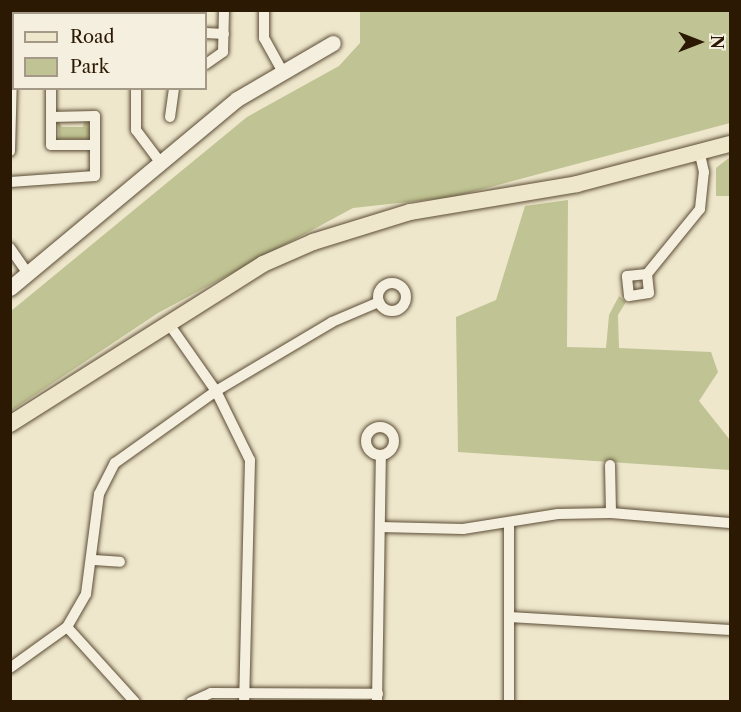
<!DOCTYPE html>
<html>
<head>
<meta charset="utf-8">
<style>
  body { margin:0 }
  #map { position:relative; width:741px; height:712px; overflow:hidden; background:#eee7cc; font-family:"Libre Caslon Text",serif }
  div>[style] { position:absolute }
  .green>* { inset:0; background:#c0c393 }
  .roads { filter:drop-shadow(0 0 2px #5c4c35) drop-shadow(0 0 2px #5c4c35) }
  .street>* { height:10px; margin:-5px; padding:0 5px; transform-origin:5px; border-radius:5px; background:#f4efde }
  .street>.ring { margin:-5px; padding:0; box-sizing:content-box; background:none; border:10px solid #f4efde; border-radius:50% }
  .secondary>* { height:15px; margin:-7.5px; padding:0 7.5px; transform-origin:7.5px; border-radius:7.5px; background:#f4efde }
  .primary>* { height:16px; margin:-8px; padding:0 8px; transform-origin:8px; border-radius:8px; background:#eee7cc }
  span { translate:-50% -50%; white-space:nowrap; text-align:center; line-height:1.15; -webkit-text-stroke:4.5px #f4efde; paint-order:stroke }
  .frame { position:absolute; inset:0; border:12px solid #2c1903; pointer-events:none }
  .legend { position:absolute; left:12px; top:12px; width:195px; height:78px; box-sizing:border-box; background:#f4efde; border:2px solid #a49986; margin:0; padding:8px 10px; list-style:none; font-size:18px; color:#2c1903 }
  .legend li { display:flex; align-items:center; gap:12px; height:30px }
  .legend b { width:30px; border:2px solid #a49986 }
  .north { position:absolute; left:669px; top:12px; width:60px; height:60px; -webkit-text-stroke:4px #f4efde; paint-order:stroke; rotate:90deg; font-size:16px; font-weight:700; line-height:24px; text-align:center; color:#2c1903 }
  .north::after { content:''; display:block; margin:auto; width:21px; height:27px; background:#2c1903; clip-path:polygon(50% 0,100% 100%,50% 72%,0 100%) }
</style>
</head>
<body>
<div id="map">
  <div class="green">
    <div style="clip-path:polygon(360px 11px,730px 11px,730px 123px,453px 197px,353px 208px,158px 313px,11px 411px,11px 311px,247px 117px,339px 66px,360px 43px)"></div>
    <div style="clip-path:polygon(58px 120px,62px 127px,83px 127px,84px 121px,89px 122px,91px 139px,59px 139px)"></div>
    <div style="clip-path:polygon(730px 157px,730px 196px,716px 196px,716px 168px)"></div>
    <div style="clip-path:polygon(568px 200px,567px 347px,606px 348px,609px 315px,619px 296px,626px 302px,618px 315px,619px 348px,711px 352px,718px 372px,699px 401px,730px 440px,730px 470px,458px 452px,456px 317px,496px 300px,525px 206px)"></div>
  </div>
  <div class="roads">
    <div class="street">
      <div style="left:264px;top:10px;width:28px;rotate:90deg"></div>
      <div style="left:264px;top:38px;width:37px;rotate:61deg"></div>
      <div style="left:52px;top:14px;width:4px;rotate:-76deg"></div>
      <div style="left:98px;top:14px;width:4px;rotate:-90deg"></div>
      <div style="left:138px;top:14px;width:4px;rotate:-90deg"></div>
      <div style="left:206px;top:33px;width:18px;rotate:3deg"></div>
      <div style="left:206px;top:64px;width:21px;rotate:-35deg"></div>
      <div style="left:223px;top:52px;width:42px;rotate:-88.6deg"></div>
      <div style="left:51px;top:88px;width:57px;rotate:90deg"></div>
      <div style="left:51px;top:145px;width:44px"></div>
      <div style="left:136px;top:88px;width:42px;rotate:90deg"></div>
      <div style="left:136px;top:130px;width:40px;rotate:53deg"></div>
      <div style="left:170px;top:117px;width:29px;rotate:-82deg"></div>
      <div style="left:10px;top:151px;width:75px;rotate:-88.5deg"></div>
      <div style="left:10px;top:182px;width:85px;rotate:-4deg"></div>
      <div style="left:95px;top:176px;width:60px;rotate:-90deg"></div>
      <div style="left:95px;top:116px;width:44px;rotate:178.7deg"></div>
      <div style="left:10px;top:248px;width:32px;rotate:55deg"></div>
      <div style="left:647px;top:274px;width:19px;rotate:84deg"></div>
      <div style="left:649px;top:293px;width:20px;rotate:171deg"></div>
      <div style="left:629px;top:296px;width:20px;rotate:-96deg"></div>
      <div style="left:627px;top:276px;width:20px;rotate:-6deg"></div>
      <div style="left:647px;top:274px;width:84px;rotate:-50.8deg"></div>
      <div style="left:700px;top:209px;width:37px;rotate:-84deg"></div>
      <div style="left:704px;top:172px;width:23px;rotate:-103deg"></div>
      <div class="ring" style="left:378px;top:283px;width:18px;height:18px"></div>
      <div style="left:169px;top:324px;width:82px;rotate:55deg"></div>
      <div style="left:216px;top:391px;width:77px;rotate:63.8deg"></div>
      <div style="left:250px;top:460px;width:242px;rotate:91.4deg"></div>
      <div class="ring" style="left:366px;top:427px;width:18px;height:18px"></div>
      <div style="left:610px;top:465px;width:48px;rotate:88.8deg"></div>
      <div style="left:509px;top:522px;width:180px;rotate:90deg"></div>
      <div style="left:380px;top:527px;width:83px;rotate:1.4deg"></div>
      <div style="left:463px;top:529px;width:96px;rotate:-9deg"></div>
      <div style="left:558px;top:514px;width:53px;rotate:-1.1deg"></div>
      <div style="left:611px;top:513px;width:119px;rotate:4.8deg"></div>
      <div style="left:94px;top:560px;width:26px;rotate:4deg"></div>
      <div style="left:510px;top:617px;width:220px;rotate:3.4deg"></div>
      <div style="left:67px;top:627px;width:101px;rotate:47.8deg"></div>
      <div style="left:10px;top:668px;width:70px;rotate:-35.7deg"></div>
      <div style="left:67px;top:627px;width:38px;rotate:-60deg"></div>
      <div style="left:86px;top:594px;width:101px;rotate:-82.6deg"></div>
      <div style="left:99px;top:494px;width:35px;rotate:-63deg"></div>
      <div style="left:115px;top:463px;width:124px;rotate:-35.5deg"></div>
      <div style="left:216px;top:391px;width:135px;rotate:-30.7deg"></div>
      <div style="left:332px;top:322px;width:51px;rotate:-23.1deg"></div>
      <div style="left:191px;top:702px;width:22px;rotate:-24deg"></div>
      <div style="left:211px;top:693px;width:167px;rotate:0.3deg"></div>
      <div style="left:377px;top:702px;width:247px;rotate:-89.1deg"></div>
    </div>
    <div class="secondary">
      <div style="left:10px;top:288px;width:295px;rotate:-39.8deg"></div>
      <div style="left:237px;top:99px;width:111px;rotate:-30.3deg"></div>
    </div>
    <div class="primary">
      <div style="left:10px;top:424px;width:299px;rotate:-32.3deg"></div>
      <div style="left:263px;top:264px;width:55px;rotate:-23.7deg"></div>
      <div style="left:313px;top:242px;width:102px;rotate:-17.2deg"></div>
      <div style="left:410px;top:212px;width:169px;rotate:-9.5deg"></div>
      <div style="left:577px;top:184px;width:158px;rotate:-14.7deg"></div>
    </div>
  </div>
  <div class="frame"></div>
  <ul class="legend">
  <li><b style="height:8px;background:#eee7cc"></b>Road</li>
  <li><b style="height:16px;background:#c0c393"></b>Park</li>
  </ul>
  <div class="north">N</div>
</div>
</body>
</html>
